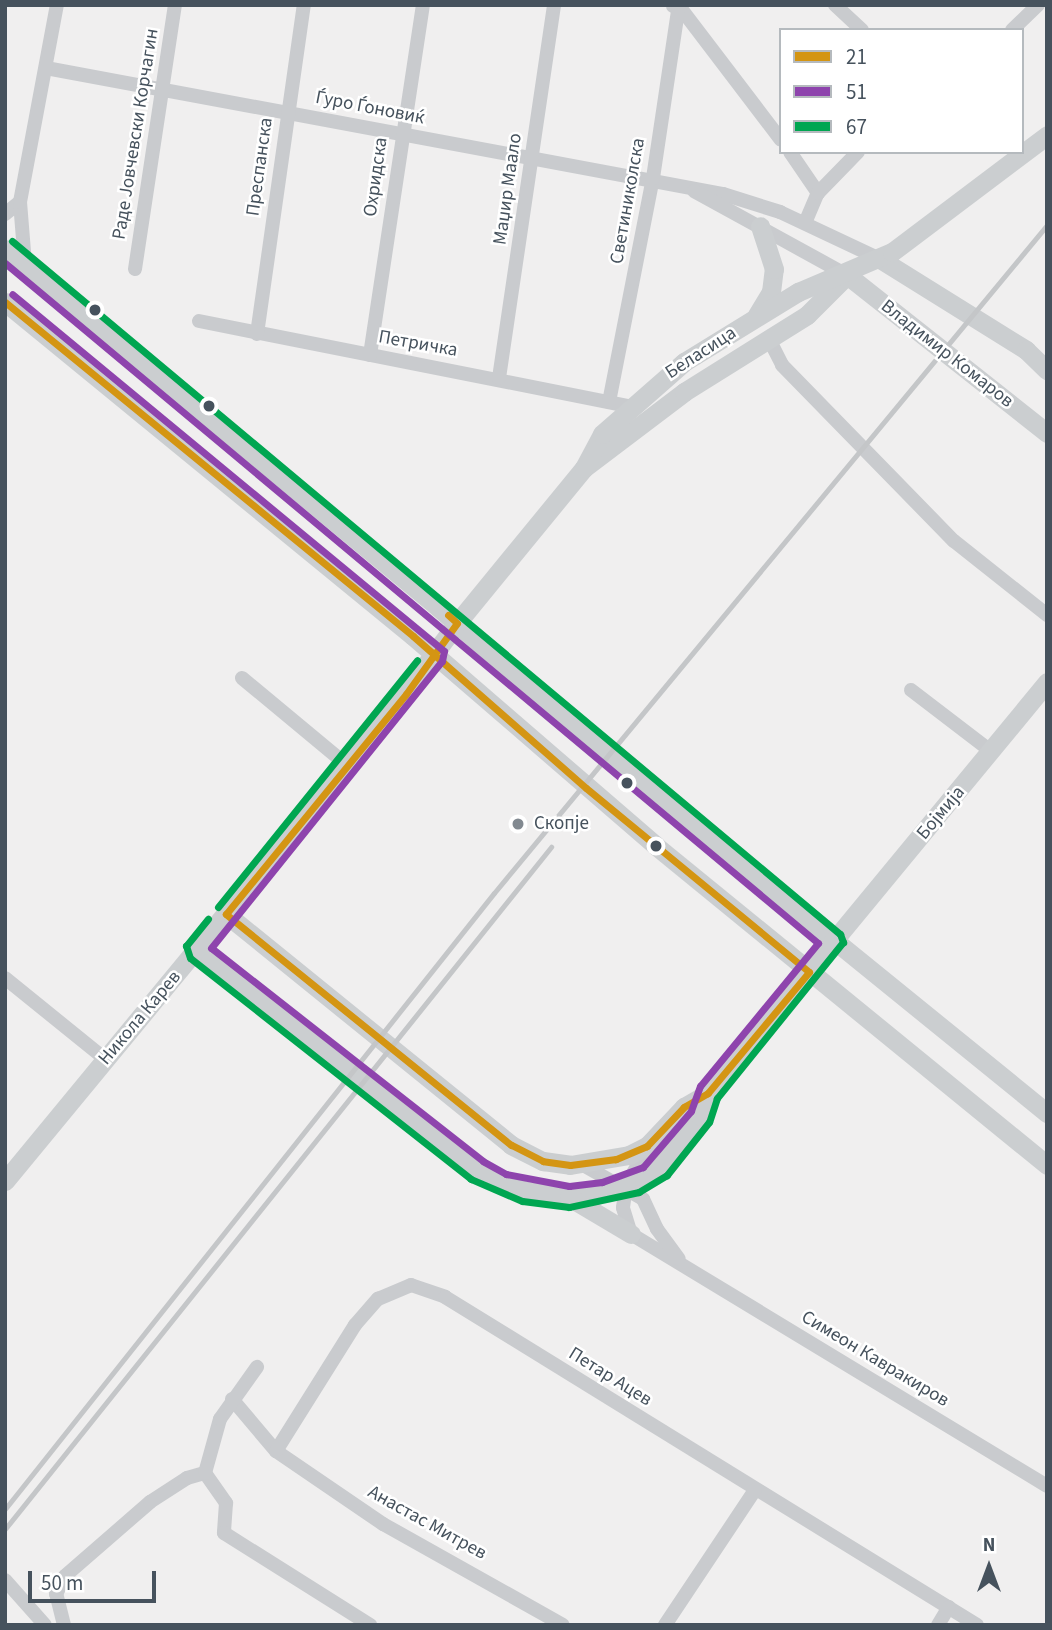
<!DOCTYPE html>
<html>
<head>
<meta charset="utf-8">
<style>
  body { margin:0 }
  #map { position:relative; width:1052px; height:1630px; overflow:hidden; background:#f0efef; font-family:"Source Sans 3",sans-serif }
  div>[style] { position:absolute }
  .street>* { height:14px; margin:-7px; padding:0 7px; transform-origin:7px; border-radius:7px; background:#c9cbce }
  .secondary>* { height:19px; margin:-9.5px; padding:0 9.5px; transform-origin:9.5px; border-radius:9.5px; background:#cbced0 }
  .rail>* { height:5px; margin:-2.5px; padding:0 2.5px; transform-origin:2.5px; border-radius:2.5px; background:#c4c6c8 }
  .bus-1>* { height:7px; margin:-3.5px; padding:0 3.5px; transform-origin:3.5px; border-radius:3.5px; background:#d49513 }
  .bus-2>* { height:7px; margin:-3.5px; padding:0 3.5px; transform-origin:3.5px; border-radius:3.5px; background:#8e44ad }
  .bus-3>* { height:7px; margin:-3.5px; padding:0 3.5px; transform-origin:3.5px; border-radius:3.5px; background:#00a651 }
  .dots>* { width:19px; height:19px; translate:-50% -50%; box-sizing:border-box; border:4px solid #fff; border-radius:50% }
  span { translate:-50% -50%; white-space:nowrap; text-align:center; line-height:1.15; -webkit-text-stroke:5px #fff; paint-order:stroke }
  .street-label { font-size:19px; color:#46525d }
  .poi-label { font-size:19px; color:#46525d }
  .left { translate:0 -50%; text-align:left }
  .frame { position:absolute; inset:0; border:7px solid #46525d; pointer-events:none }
  .legend { position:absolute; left:779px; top:28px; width:245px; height:126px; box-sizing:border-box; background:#fff; border:2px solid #b5babe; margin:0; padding:9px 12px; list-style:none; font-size:21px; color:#46525d }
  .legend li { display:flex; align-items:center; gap:14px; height:35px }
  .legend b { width:35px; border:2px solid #b5babe }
  .north { position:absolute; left:954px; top:1532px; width:70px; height:70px; -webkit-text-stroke:5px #fff; paint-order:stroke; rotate:0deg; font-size:19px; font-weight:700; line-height:28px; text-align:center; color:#46525d }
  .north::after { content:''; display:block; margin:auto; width:24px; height:32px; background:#46525d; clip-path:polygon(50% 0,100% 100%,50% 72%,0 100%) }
  .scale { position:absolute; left:28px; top:1571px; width:128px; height:32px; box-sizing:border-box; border:4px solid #46525d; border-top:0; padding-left:9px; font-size:21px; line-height:24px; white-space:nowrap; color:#46525d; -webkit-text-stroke:5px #fff; paint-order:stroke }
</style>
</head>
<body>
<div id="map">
  <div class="street">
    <div style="left:835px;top:5px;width:37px;rotate:43deg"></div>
    <div style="left:673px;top:6px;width:6px"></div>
    <div style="left:679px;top:6px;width:168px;rotate:52.7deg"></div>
    <div style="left:1012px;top:30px;width:36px;rotate:-44deg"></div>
    <div style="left:46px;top:68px;width:689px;rotate:10.54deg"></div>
    <div style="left:723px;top:194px;width:60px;rotate:17.5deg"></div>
    <div style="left:780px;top:212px;width:110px;rotate:25.2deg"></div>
    <div style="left:790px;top:152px;width:50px;rotate:55.7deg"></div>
    <div style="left:694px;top:191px;width:175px;rotate:28.8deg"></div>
    <div style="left:5px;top:214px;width:19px;rotate:-39deg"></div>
    <div style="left:805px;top:223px;width:33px;rotate:-67deg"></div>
    <div style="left:818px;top:193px;width:57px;rotate:-45.7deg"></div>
    <div style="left:25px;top:264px;width:62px;rotate:-94.6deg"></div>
    <div style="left:20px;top:202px;width:200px;rotate:-79.4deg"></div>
    <div style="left:135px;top:269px;width:267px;rotate:-81.4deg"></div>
    <div style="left:199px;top:321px;width:439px;rotate:11.2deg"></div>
    <div style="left:257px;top:334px;width:332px;rotate:-81.9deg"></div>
    <div style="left:769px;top:339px;width:29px;rotate:63deg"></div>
    <div style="left:782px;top:365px;width:246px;rotate:45.7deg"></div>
    <div style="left:954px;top:541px;width:119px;rotate:38.5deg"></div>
    <div style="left:370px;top:355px;width:354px;rotate:-81.4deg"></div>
    <div style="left:499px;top:378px;width:377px;rotate:-81.6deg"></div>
    <div style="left:609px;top:402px;width:228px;rotate:-78.9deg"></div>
    <div style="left:653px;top:178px;width:175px;rotate:-81.5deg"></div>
    <div style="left:242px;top:678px;width:138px;rotate:39.7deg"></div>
    <div style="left:911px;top:690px;width:102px;rotate:37.4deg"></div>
    <div style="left:5px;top:978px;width:129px;rotate:39deg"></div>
    <div style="left:647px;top:1148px;width:43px;rotate:118.9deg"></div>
    <div style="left:626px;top:1186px;width:22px;rotate:98deg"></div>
    <div style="left:623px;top:1208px;width:27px;rotate:73deg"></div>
    <div style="left:631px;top:1234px;width:486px;rotate:31.2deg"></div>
    <div style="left:583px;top:1165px;width:69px;rotate:29.5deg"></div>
    <div style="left:643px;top:1199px;width:33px;rotate:65deg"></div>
    <div style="left:657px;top:1229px;width:37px;rotate:54deg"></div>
    <div style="left:232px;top:1399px;width:68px;rotate:49.8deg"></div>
    <div style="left:276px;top:1451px;width:130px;rotate:34.3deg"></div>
    <div style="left:383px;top:1524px;width:206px;rotate:29.3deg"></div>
    <div style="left:276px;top:1451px;width:149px;rotate:-57.9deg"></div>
    <div style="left:355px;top:1325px;width:35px;rotate:-49deg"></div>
    <div style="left:378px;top:1299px;width:36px;rotate:-23deg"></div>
    <div style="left:411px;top:1285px;width:36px;rotate:19deg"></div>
    <div style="left:445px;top:1297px;width:625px;rotate:31.66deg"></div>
    <div style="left:205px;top:1473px;width:37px;rotate:55deg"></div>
    <div style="left:226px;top:1503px;width:30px;rotate:94deg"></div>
    <div style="left:224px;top:1533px;width:173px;rotate:32.2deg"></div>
    <div style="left:5px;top:1580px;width:60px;rotate:48.4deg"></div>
    <div style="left:64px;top:1625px;width:32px;rotate:-104deg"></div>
    <div style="left:56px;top:1594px;width:20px;rotate:-63deg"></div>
    <div style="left:65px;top:1576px;width:113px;rotate:-41deg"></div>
    <div style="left:150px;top:1502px;width:44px;rotate:-33deg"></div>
    <div style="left:187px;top:1478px;width:19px;rotate:-16deg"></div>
    <div style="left:205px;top:1473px;width:56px;rotate:-74.5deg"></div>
    <div style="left:220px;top:1419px;width:64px;rotate:-54.6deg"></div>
    <div style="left:665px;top:1625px;width:162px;rotate:-56.3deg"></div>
    <div style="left:938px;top:1625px;width:21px;rotate:-59deg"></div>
  </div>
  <div class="secondary">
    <div style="left:5px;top:249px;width:562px;rotate:39.58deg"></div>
    <div style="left:438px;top:607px;width:257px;rotate:41.1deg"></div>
    <div style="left:632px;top:776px;width:535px;rotate:39.08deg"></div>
    <div style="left:880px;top:259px;width:172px;rotate:31.9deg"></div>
    <div style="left:1026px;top:350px;width:29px;rotate:44deg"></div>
    <div style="left:847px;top:275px;width:255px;rotate:38.3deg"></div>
    <div style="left:5px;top:302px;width:527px;rotate:39.3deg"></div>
    <div style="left:413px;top:636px;width:321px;rotate:40.8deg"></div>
    <div style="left:656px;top:846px;width:505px;rotate:39.21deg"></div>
    <div style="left:757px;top:315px;width:27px;rotate:-59deg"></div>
    <div style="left:771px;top:292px;width:23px;rotate:-83deg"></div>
    <div style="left:774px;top:269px;width:45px;rotate:-108deg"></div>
    <div style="left:584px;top:468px;width:126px;rotate:-37.2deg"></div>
    <div style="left:684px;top:392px;width:145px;rotate:-32deg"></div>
    <div style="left:807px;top:315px;width:57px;rotate:-45deg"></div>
    <div style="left:226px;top:914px;width:367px;rotate:39deg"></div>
    <div style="left:511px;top:1145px;width:36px;rotate:27deg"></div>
    <div style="left:543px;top:1161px;width:27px;rotate:8deg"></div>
    <div style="left:570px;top:1165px;width:60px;rotate:-9.6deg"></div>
    <div style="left:629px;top:1155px;width:20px;rotate:-27deg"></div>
    <div style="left:647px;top:1146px;width:54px;rotate:-46.5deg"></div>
    <div style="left:684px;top:1107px;width:28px;rotate:-30deg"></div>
    <div style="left:708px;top:1093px;width:533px;rotate:-50.48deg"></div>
    <div style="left:196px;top:950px;width:357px;rotate:38.1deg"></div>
    <div style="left:477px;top:1170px;width:52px;rotate:23.6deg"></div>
    <div style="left:525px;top:1191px;width:58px;rotate:4.9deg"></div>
    <div style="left:583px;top:1196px;width:63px;rotate:-15.6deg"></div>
    <div style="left:644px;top:1179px;width:20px;rotate:-37deg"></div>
    <div style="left:660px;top:1167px;width:65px;rotate:-51.9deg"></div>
    <div style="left:700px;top:1116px;width:24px;rotate:-71deg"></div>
    <div style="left:5px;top:1181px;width:583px;rotate:-50.5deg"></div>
    <div style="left:376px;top:731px;width:135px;rotate:-53.1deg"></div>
    <div style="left:457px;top:623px;width:200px;rotate:-50.7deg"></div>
    <div style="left:584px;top:468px;width:38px;rotate:-62deg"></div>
    <div style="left:602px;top:434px;width:109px;rotate:-41.3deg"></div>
    <div style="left:684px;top:362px;width:134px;rotate:-31.6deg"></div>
    <div style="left:798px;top:292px;width:102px;rotate:-23.1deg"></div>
    <div style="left:892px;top:252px;width:194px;rotate:-37deg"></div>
    <div style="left:569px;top:1197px;width:72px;rotate:30.8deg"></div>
  </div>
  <div class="rail">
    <div style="left:5px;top:1509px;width:786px;rotate:-51.56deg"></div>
    <div style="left:494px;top:893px;width:867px;rotate:-50.38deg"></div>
    <div style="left:5px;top:1529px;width:874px;rotate:-51.32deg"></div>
  </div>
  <div class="bus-1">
    <div style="left:5px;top:302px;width:527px;rotate:39.3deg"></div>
    <div style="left:413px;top:636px;width:230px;rotate:41.3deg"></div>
    <div style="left:586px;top:788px;width:289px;rotate:39.5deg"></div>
    <div style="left:809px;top:972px;width:158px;rotate:129.9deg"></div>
    <div style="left:708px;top:1093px;width:28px;rotate:150deg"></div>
    <div style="left:684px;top:1107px;width:54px;rotate:133.5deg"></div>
    <div style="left:647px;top:1146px;width:34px;rotate:157deg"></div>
    <div style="left:616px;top:1159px;width:46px;rotate:172.6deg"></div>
    <div style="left:570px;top:1165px;width:27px;rotate:-172deg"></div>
    <div style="left:543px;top:1161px;width:36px;rotate:-153deg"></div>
    <div style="left:511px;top:1145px;width:367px;rotate:-141deg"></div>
    <div style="left:226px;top:914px;width:284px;rotate:-50.7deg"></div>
    <div style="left:406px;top:694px;width:87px;rotate:-54.3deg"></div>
    <div style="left:457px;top:623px;width:12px;rotate:-138deg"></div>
  </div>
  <div class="bus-2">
    <div style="left:5px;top:263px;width:1060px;rotate:39.91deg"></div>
    <div style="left:818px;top:943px;width:185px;rotate:129.5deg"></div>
    <div style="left:700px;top:1086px;width:27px;rotate:110deg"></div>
    <div style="left:691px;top:1111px;width:74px;rotate:130.6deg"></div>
    <div style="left:643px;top:1167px;width:44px;rotate:159.9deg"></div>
    <div style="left:602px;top:1182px;width:33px;rotate:173deg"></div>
    <div style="left:569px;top:1186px;width:64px;rotate:-169.2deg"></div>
    <div style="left:506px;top:1174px;width:26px;rotate:-151deg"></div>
    <div style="left:483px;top:1161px;width:345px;rotate:-141.9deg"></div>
    <div style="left:211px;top:948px;width:368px;rotate:-51.2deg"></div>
    <div style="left:442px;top:661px;width:10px;rotate:-79deg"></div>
    <div style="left:444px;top:651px;width:560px;rotate:-140.43deg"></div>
  </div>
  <div class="bus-3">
    <div style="left:12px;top:241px;width:1080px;rotate:39.93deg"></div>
    <div style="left:840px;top:934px;width:9px;rotate:69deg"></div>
    <div style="left:843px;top:942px;width:201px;rotate:128.9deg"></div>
    <div style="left:717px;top:1098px;width:25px;rotate:108deg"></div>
    <div style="left:709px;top:1122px;width:68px;rotate:128.4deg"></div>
    <div style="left:667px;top:1175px;width:33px;rotate:149deg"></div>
    <div style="left:639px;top:1192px;width:72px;rotate:167.9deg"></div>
    <div style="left:569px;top:1207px;width:47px;rotate:-172.7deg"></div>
    <div style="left:522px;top:1201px;width:56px;rotate:-156.7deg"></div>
    <div style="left:471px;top:1179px;width:357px;rotate:-141.8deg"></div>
    <div style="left:190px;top:958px;width:13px;rotate:-108deg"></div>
    <div style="left:186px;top:946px;width:35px;rotate:-51deg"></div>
    <div style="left:218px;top:907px;width:317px;rotate:-51.1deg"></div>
  </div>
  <div class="dots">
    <div style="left:95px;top:310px;background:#46525d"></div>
    <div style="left:209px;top:406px;background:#46525d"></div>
    <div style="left:627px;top:783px;background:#46525d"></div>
    <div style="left:518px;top:824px;background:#828990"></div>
    <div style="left:656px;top:846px;background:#46525d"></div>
  </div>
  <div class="street-label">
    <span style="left:370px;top:108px;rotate:11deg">Ѓуро Ѓоновиќ</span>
    <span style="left:136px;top:134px;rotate:-81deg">Раде Јовчевски Корчагин</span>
    <span style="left:260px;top:167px;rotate:-82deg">Преспанска</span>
    <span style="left:376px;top:177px;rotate:-82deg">Охридска</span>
    <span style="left:508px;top:189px;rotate:-82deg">Маџир Маало</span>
    <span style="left:628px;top:201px;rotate:-80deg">Светиниколска</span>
    <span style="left:418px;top:344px;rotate:10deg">Петричка</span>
    <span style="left:701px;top:353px;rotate:-33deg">Беласица</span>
    <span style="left:947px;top:354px;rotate:38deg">Владимир Комаров</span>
    <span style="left:941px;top:813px;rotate:-50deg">Бојмија</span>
    <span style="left:140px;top:1018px;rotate:-50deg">Никола Карев</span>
    <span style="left:875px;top:1359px;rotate:31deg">Симеон Кавракиров</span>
    <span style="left:610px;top:1377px;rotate:32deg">Петар Ацев</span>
    <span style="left:427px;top:1523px;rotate:29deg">Анастас Митрев</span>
  </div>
  <div class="poi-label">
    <span class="left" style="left:534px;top:824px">Скопје</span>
  </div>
  <div class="frame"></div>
  <ul class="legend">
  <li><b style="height:9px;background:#d49513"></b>21</li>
  <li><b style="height:9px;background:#8e44ad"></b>51</li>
  <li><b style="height:9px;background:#00a651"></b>67</li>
  </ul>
  <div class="north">N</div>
  <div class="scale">50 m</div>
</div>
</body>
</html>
